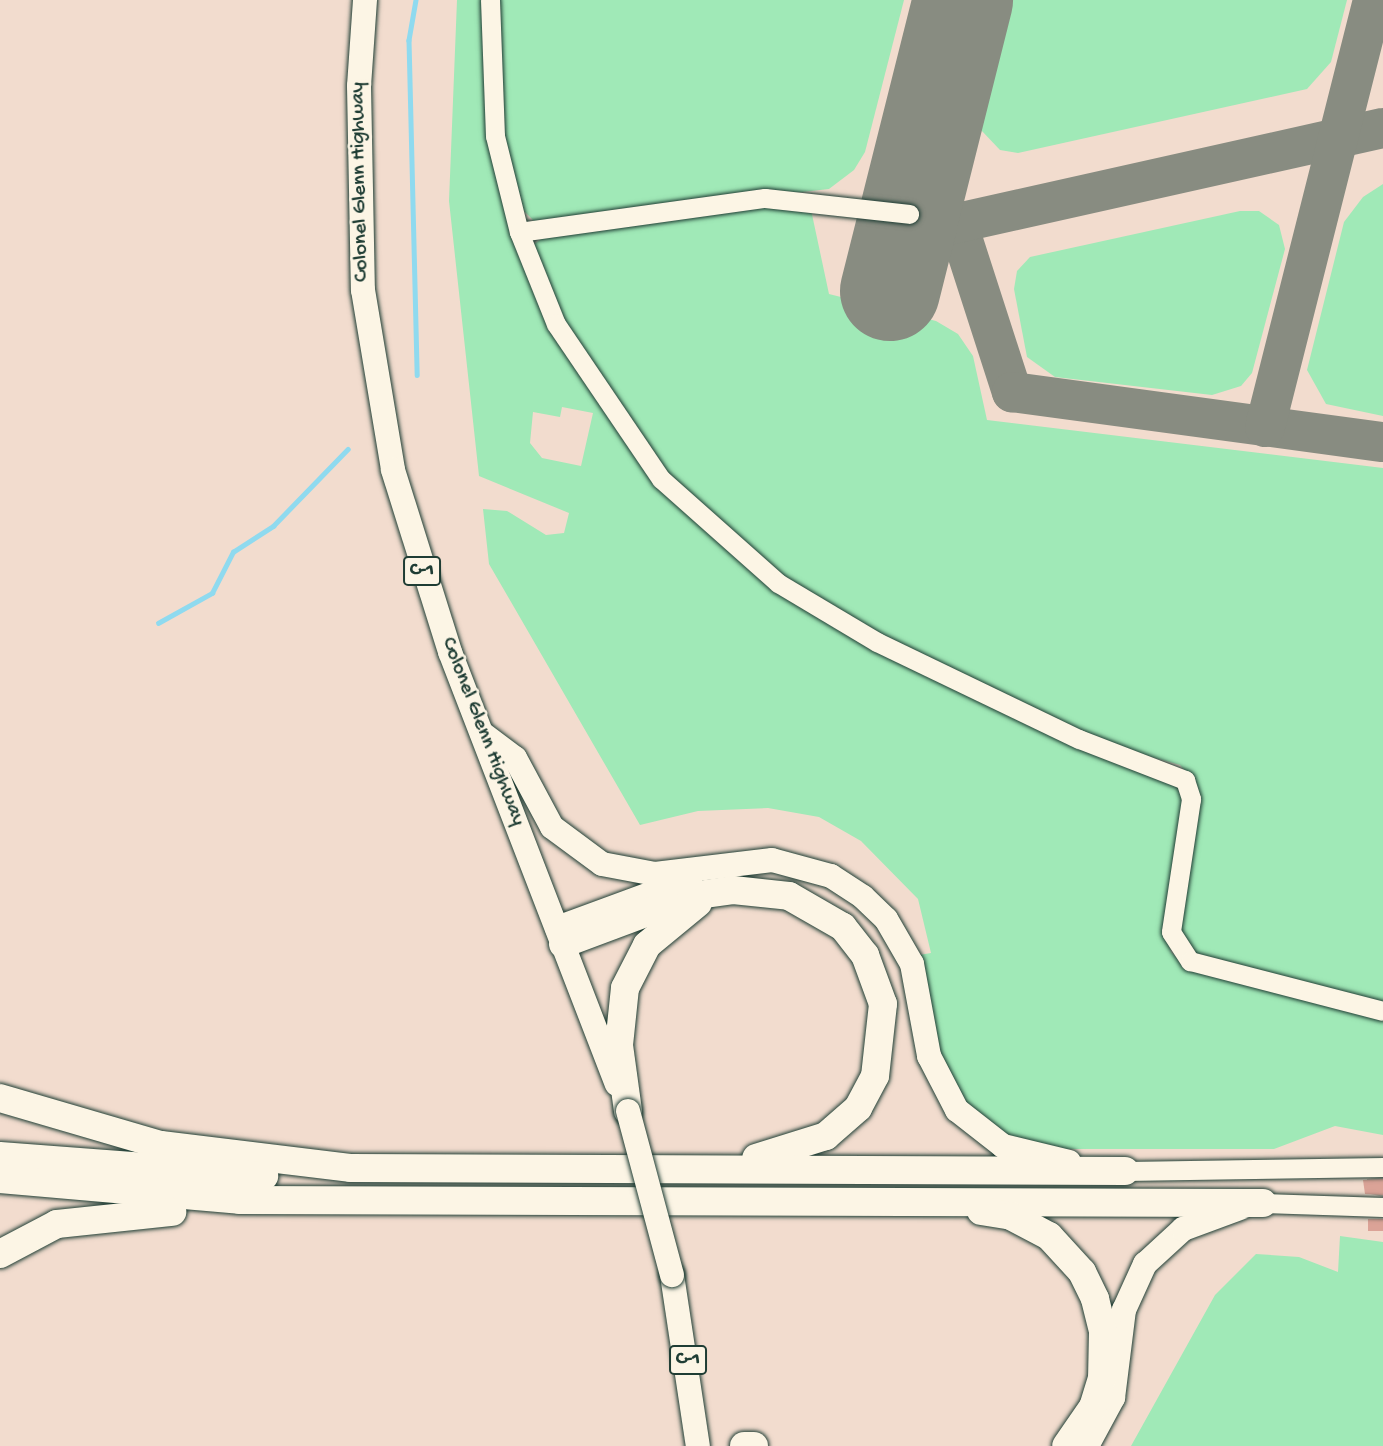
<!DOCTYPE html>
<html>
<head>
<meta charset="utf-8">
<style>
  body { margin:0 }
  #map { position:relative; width:1383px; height:1446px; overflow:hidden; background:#f2dcce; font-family:"Gochi Hand",sans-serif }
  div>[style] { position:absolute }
  .green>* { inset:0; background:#a0e9b7 }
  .shadow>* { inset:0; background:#0003 }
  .stream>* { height:4.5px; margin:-2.25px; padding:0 2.25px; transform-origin:2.25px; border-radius:2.25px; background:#8fdaef }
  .taxiway>* { height:40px; margin:-20px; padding:0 20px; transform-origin:20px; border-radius:20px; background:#888c81 }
  .runway>* { height:100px; margin:-50px; padding:0 50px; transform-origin:50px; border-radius:50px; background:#888c81 }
  .building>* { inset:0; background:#dba397; transform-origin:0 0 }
  .roads { filter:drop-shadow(0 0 2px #1f3d34) drop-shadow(0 0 2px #1f3d34) }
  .minor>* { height:19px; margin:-9.5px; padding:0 9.5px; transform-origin:9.5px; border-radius:9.5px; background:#fcf5e5 }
  .major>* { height:24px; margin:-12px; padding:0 12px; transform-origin:12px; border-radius:12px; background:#fcf5e5 }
  .highway>* { height:28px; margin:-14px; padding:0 14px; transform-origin:14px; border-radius:14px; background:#fcf5e5 }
  .bridges { filter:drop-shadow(0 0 2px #1f3d34) drop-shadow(0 0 2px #1f3d34) }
  .major-bridge>* { height:24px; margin:-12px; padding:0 12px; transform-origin:12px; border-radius:12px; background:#fcf5e5 }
  span { translate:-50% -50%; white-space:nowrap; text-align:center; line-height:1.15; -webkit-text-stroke:5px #fcf5e5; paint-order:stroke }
  .shield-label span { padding:2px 5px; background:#fcf5e5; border:2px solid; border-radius:5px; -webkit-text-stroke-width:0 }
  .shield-label { font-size:19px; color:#1f3d34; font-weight:700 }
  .street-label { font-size:21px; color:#1f3d34 }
</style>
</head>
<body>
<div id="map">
  <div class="green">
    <div style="clip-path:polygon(evenodd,457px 0,484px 0,511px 226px,607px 413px,760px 575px,1168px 773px,1181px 791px,1183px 812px,1166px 935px,1171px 952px,1189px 970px,1383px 1018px,1383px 1135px,1335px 1126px,1274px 1149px,1043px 1149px,1008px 1139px,962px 1101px,938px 1058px,919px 955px,931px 953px,918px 899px,861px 841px,819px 817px,768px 808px,698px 811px,640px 825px,489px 564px,483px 509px,507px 511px,546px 535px,564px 533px,569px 513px,479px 476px,449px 201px,457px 0,562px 407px,593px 413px,581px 466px,542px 458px,530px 443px,533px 412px,560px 417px,562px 407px)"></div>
    <div style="clip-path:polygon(494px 0,904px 0,865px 152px,854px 170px,829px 189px,535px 222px,521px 208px,502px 132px)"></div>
    <div style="clip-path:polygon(1009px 0,1347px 0,1331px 62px,1307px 89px,1018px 153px,1000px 150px,981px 130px)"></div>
    <div style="clip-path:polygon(1383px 184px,1383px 416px,1326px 404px,1307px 370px,1344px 222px,1363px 197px)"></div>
    <div style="clip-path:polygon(810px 205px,829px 294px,936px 321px,958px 334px,973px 356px,987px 420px,1383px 468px,1383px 1006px,1193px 958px,1180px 946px,1189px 775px,1180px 765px,1091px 740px,877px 637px,769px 570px,665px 477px,562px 322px,535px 255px,534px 244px,544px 237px,731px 206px)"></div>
    <div style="clip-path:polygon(1240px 211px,1259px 211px,1279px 225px,1285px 249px,1252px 373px,1241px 386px,1212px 395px,1055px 377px,1027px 357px,1014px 289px,1017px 271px,1030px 257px)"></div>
    <div style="clip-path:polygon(1340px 1236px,1383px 1242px,1383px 1446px,1131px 1446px,1215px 1295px,1256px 1254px,1299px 1257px,1338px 1272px)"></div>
  </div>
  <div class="shadow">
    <div style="clip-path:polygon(1383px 1177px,1383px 1197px,1367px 1193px,1367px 1179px)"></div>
  </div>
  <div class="stream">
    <div style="left:416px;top:0;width:41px;rotate:99.9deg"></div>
    <div style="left:409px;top:40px;width:335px;rotate:88.6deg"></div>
    <div style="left:158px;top:623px;width:62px;rotate:-29.1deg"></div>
    <div style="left:212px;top:593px;width:46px;rotate:-62.9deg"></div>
    <div style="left:233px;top:552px;width:48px;rotate:-33deg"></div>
    <div style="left:273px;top:526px;width:107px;rotate:-45.8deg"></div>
  </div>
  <div class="taxiway">
    <div style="left:958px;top:225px;width:176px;rotate:72.1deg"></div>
    <div style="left:1012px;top:392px;width:374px;rotate:7.7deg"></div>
    <div style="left:904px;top:235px;width:491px;rotate:-12.6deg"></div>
    <div style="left:1265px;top:427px;width:440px;rotate:-75.8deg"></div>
  </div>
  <div class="runway">
    <div style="left:890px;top:291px;width:300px;rotate:-75.9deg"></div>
  </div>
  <div class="building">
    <div style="clip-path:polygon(1383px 1179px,1383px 1195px,1365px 1194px,1363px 1180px)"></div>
    <div style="left:1368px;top:1219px;width:15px;height:12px"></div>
  </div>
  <div class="roads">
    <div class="minor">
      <div style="left:490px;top:0;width:136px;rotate:87.9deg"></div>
      <div style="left:495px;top:136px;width:99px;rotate:76deg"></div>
      <div style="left:519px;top:232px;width:99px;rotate:68.1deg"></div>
      <div style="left:556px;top:324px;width:187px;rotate:55.9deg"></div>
      <div style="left:661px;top:479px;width:157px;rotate:41.6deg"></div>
      <div style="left:778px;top:583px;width:115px;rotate:30.8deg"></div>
      <div style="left:877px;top:642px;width:224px;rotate:25.7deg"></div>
      <div style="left:1079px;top:739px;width:114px;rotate:21.1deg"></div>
      <div style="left:1185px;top:780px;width:20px;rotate:72deg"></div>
      <div style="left:1191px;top:799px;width:134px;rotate:98.6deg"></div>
      <div style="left:1171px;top:932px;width:35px;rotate:57deg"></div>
      <div style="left:1190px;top:961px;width:199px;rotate:14.5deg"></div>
      <div style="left:519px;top:232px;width:248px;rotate:-7.9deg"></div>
      <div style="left:765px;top:198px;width:145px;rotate:6.3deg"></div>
      <div style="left:1125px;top:1171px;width:258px;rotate:-0.9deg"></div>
      <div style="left:1263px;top:1203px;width:120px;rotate:1.9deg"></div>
    </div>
    <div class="major">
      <div style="left:365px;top:0;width:86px;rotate:94deg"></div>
      <div style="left:359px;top:86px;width:204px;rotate:88.9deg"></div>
      <div style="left:363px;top:290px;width:182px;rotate:80.5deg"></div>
      <div style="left:393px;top:470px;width:191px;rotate:72.6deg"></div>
      <div style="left:450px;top:652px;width:463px;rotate:68.9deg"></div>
      <div style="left:483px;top:734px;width:40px;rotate:37deg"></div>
      <div style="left:515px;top:758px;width:78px;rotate:61.8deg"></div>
      <div style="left:552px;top:827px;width:62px;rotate:36.5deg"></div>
      <div style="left:602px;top:864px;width:54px;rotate:10.7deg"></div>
      <div style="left:655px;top:874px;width:118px;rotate:-6.8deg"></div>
      <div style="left:772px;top:860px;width:61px;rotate:15.2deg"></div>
      <div style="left:831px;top:876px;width:38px;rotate:33deg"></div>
      <div style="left:863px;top:897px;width:32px;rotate:44deg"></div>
      <div style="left:886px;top:919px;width:52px;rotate:60deg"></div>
      <div style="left:912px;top:964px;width:94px;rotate:79.5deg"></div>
      <div style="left:929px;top:1056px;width:61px;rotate:62.6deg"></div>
      <div style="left:957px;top:1110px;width:58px;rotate:38deg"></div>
      <div style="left:1003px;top:1146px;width:68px;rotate:13.6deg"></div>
      <div style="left:557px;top:928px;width:142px;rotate:-20.2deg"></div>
      <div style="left:672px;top:1275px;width:173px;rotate:81.4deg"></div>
      <div style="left:1087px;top:1446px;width:55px;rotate:-61.6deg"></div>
      <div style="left:1113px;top:1398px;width:89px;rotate:-82.9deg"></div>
      <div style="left:1124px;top:1310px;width:51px;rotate:-65.5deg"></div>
      <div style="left:1145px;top:1264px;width:52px;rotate:-42.6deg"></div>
      <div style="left:1183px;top:1229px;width:61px;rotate:-20.2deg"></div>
    </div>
    <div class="highway">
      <div style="left:563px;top:944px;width:137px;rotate:-20.6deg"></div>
      <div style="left:691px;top:896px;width:42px;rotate:-8.1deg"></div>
      <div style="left:733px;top:890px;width:56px;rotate:6.1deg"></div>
      <div style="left:789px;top:896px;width:62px;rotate:29.9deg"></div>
      <div style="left:843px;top:927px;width:36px;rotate:52deg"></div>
      <div style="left:865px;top:955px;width:52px;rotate:69.8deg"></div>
      <div style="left:883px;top:1004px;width:72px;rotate:96.3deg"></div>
      <div style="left:875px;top:1076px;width:36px;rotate:118deg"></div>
      <div style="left:858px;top:1108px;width:43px;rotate:138.8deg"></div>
      <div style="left:826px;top:1136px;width:73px;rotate:162.6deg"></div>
      <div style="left:0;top:1098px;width:168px;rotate:16.3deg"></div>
      <div style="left:161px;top:1145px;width:190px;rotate:6.9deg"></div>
      <div style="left:350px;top:1168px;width:775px;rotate:0.22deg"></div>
      <div style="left:628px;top:1111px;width:67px;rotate:-97.8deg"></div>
      <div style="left:619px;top:1045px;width:57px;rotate:-84deg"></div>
      <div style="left:625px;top:988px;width:48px;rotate:-62.9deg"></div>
      <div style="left:647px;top:945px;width:66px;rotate:-39.5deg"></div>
      <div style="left:0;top:1156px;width:265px;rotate:4.3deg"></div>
      <div style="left:0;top:1179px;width:240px;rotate:5deg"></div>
      <div style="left:239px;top:1200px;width:1024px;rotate:0.17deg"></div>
      <div style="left:981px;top:1211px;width:30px;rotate:9deg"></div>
      <div style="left:1011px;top:1216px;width:43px;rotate:27.8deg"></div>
      <div style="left:1049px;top:1236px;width:49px;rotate:47.5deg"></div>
      <div style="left:1082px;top:1272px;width:30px;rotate:64deg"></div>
      <div style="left:1095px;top:1299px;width:34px;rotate:76deg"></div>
      <div style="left:1103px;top:1332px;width:46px;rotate:91.2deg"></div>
      <div style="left:1102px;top:1378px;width:30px;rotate:107deg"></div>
      <div style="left:1093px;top:1407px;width:47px;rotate:124.7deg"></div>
      <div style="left:0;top:1254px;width:64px;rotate:-27.8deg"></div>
      <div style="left:57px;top:1224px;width:116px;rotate:-6deg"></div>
      <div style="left:744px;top:1446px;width:10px"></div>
    </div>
  </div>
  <div class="bridges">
    <div class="major-bridge">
      <div style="left:628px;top:1111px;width:170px;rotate:75deg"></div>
    </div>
  </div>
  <div class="shield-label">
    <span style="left:422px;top:571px">C-1</span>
    <span style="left:688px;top:1360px">C-1</span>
  </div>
  <div class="street-label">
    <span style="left:361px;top:182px;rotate:-91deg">Colonel Glenn Highway</span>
    <span style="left:482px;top:732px;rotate:69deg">Colonel Glenn Highway</span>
  </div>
</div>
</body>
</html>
